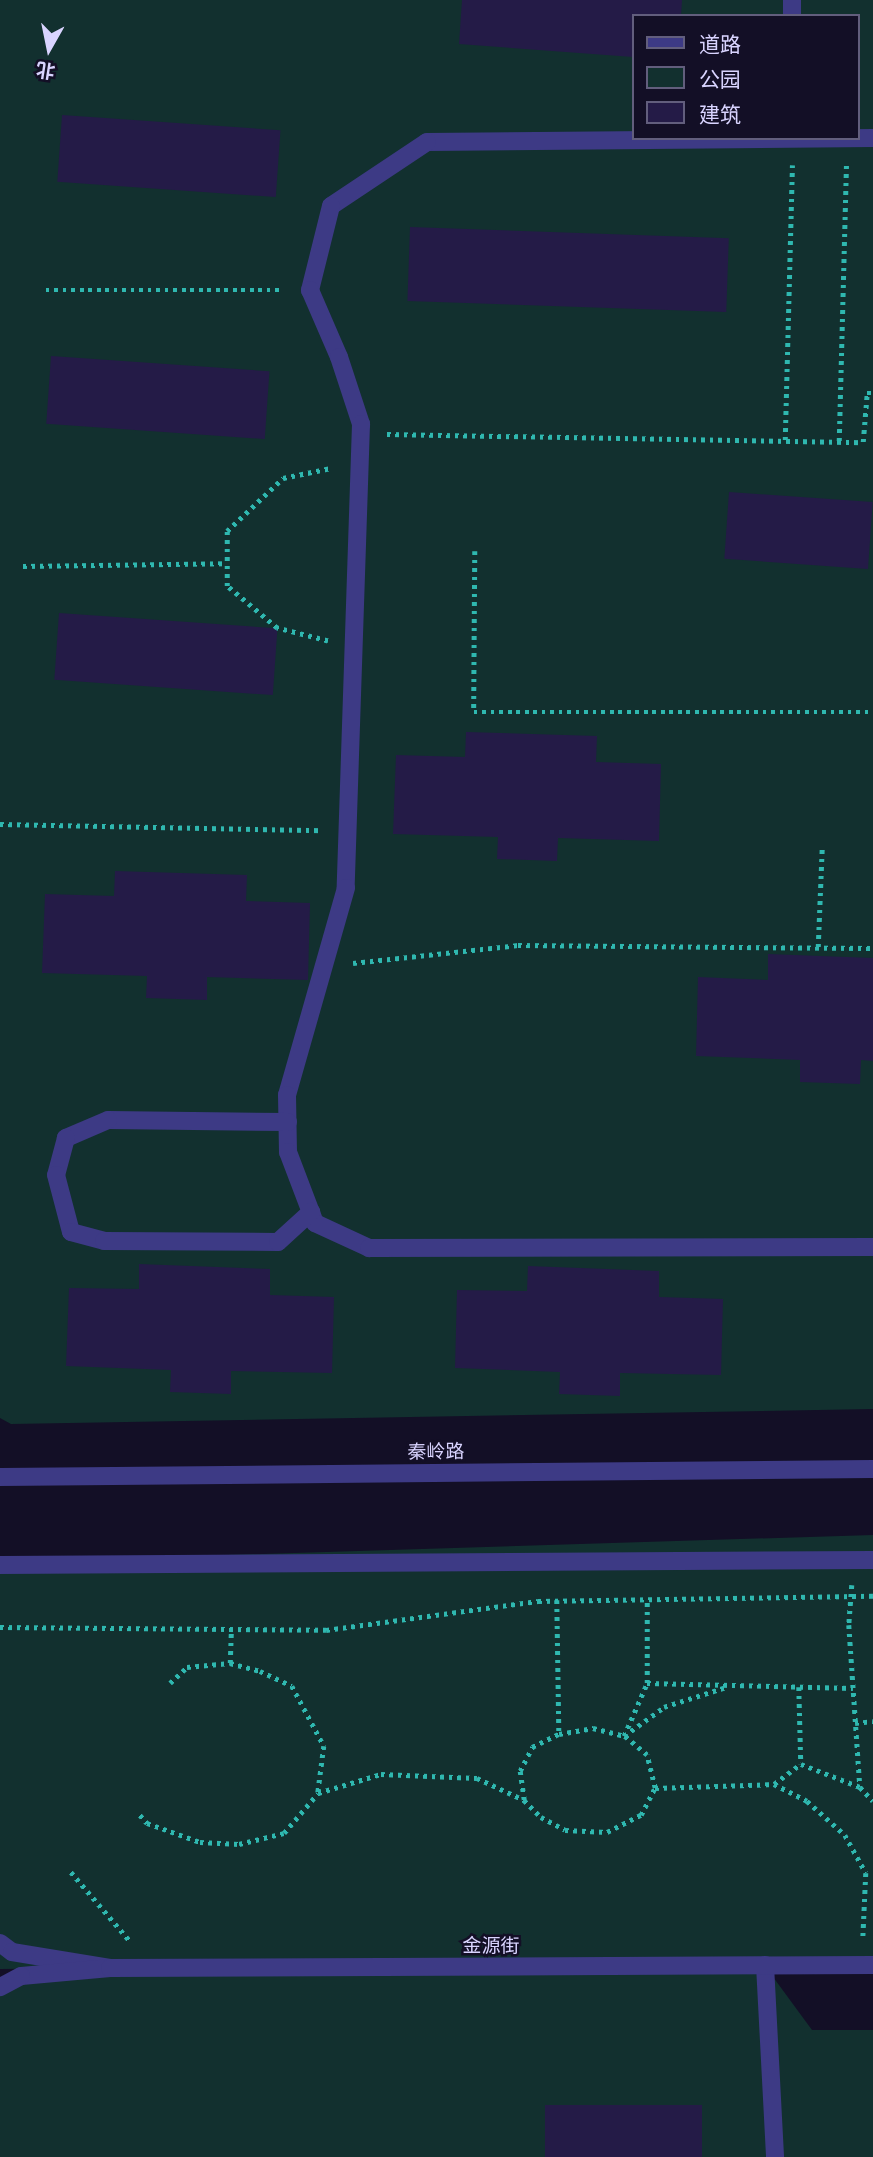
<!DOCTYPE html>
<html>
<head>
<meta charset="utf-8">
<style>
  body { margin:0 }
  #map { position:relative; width:873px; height:2157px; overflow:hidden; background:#130f26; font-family:Montserrat,"Noto Sans SC",sans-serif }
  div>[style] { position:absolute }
  .green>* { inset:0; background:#12302f }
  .building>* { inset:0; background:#241b47; transform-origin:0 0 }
  .path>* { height:4.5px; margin-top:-2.25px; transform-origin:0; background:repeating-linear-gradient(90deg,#2fb8b0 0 3.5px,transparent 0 8.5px) }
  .minor>* { height:18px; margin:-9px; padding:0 9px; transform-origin:9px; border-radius:9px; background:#3d3a85 }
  span { translate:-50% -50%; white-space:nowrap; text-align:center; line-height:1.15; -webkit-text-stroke:5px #130f26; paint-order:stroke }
  .street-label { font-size:19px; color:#d9d4ff }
  .legend { position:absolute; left:632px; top:14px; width:228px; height:126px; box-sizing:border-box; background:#130f26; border:2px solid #625e7d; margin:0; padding:9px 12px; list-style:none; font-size:21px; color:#d9d4ff }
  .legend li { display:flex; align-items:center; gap:14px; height:35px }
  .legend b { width:35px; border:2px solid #625e7d }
  .north { position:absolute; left:14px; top:14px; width:70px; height:70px; -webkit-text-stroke:5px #130f26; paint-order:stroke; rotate:189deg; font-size:19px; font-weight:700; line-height:28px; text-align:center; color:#d9d4ff }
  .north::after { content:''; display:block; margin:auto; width:24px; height:32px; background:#d9d4ff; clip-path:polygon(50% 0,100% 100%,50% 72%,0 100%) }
</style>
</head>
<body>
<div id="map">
  <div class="green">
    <div style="clip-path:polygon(evenodd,0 0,873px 0,873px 1409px,11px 1424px,0 1418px,0 0,633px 16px,857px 16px,857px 138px,633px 138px,633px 16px)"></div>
    <div style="clip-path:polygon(873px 1535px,873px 1965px,765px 1966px,812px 2030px,873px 2030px,873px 2157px,0 2157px,0 1987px,102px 1968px,0 1969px,0 1562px)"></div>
  </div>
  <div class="building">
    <div style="clip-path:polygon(462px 0,682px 0,681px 16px,633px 16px,633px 57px,459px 44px)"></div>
    <div style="left:62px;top:115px;width:219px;height:67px;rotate:4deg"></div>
    <div style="left:410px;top:227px;width:319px;height:74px;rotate:2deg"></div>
    <div style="left:51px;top:356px;width:219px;height:68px;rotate:4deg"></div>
    <div style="left:729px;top:492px;width:144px;height:67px;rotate:4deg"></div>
    <div style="left:59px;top:613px;width:219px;height:67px;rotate:4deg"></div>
    <div style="clip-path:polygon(466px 732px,597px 736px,596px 762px,661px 764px,659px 841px,558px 838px,557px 861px,497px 859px,498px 837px,393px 834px,396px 755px,465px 757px)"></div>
    <div style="clip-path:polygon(115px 871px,247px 875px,246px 901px,310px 903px,308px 980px,207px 977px,207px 1000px,146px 998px,147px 976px,42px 973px,45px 894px,114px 896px)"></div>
    <div style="clip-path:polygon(768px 954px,873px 958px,873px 1061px,861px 1060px,860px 1084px,800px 1082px,800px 1060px,696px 1056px,698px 977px,768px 980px)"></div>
    <div style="clip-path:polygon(139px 1264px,270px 1269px,270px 1295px,334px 1297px,332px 1373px,231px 1371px,231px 1394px,170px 1392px,171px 1370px,66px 1366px,69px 1288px,139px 1289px)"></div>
    <div style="clip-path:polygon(528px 1266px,659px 1271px,659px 1297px,723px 1299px,721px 1375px,620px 1373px,620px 1396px,559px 1394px,560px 1372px,455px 1368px,457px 1290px,527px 1291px)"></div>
    <div style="left:702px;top:2105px;width:52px;height:157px;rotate:90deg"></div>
  </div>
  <div class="path">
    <div style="left:46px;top:290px;width:238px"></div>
    <div style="left:387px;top:434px;width:476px;rotate:1deg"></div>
    <div style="left:863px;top:442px;width:49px;rotate:-85.3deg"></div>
    <div style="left:867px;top:393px;width:6px"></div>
    <div style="left:785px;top:440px;width:275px;rotate:-88.5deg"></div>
    <div style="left:839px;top:441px;width:276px;rotate:-88.5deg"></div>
    <div style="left:475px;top:551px;width:161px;rotate:90.4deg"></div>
    <div style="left:474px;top:712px;width:399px"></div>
    <div style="left:23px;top:566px;width:204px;rotate:-0.8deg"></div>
    <div style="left:328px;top:641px;width:53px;rotate:-165.7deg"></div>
    <div style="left:277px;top:628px;width:65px;rotate:-140deg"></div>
    <div style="left:227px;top:586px;width:55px;rotate:-90deg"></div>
    <div style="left:227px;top:531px;width:77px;rotate:-43.4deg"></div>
    <div style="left:283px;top:478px;width:49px;rotate:-11.8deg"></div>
    <div style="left:0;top:824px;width:323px;rotate:1.1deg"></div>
    <div style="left:818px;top:947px;width:99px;rotate:-87.7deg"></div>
    <div style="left:353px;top:963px;width:166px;rotate:-6.2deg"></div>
    <div style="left:518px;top:945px;width:355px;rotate:0.5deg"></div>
    <div style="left:852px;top:1585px;width:40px;rotate:94.3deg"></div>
    <div style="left:849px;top:1625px;width:162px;rotate:86.1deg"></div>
    <div style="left:557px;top:1600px;width:134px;rotate:89.1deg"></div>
    <div style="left:559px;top:1734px;width:35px;rotate:-10deg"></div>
    <div style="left:593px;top:1728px;width:32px;rotate:14deg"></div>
    <div style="left:624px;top:1736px;width:58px;rotate:-66.5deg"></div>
    <div style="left:647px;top:1683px;width:84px;rotate:-90deg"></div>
    <div style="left:0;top:1627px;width:326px;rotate:0.5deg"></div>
    <div style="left:326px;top:1630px;width:214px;rotate:-7.8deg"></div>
    <div style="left:538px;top:1601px;width:335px;rotate:-0.9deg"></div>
    <div style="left:230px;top:1663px;width:34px;rotate:-88deg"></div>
    <div style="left:170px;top:1683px;width:23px;rotate:-43deg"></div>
    <div style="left:187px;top:1667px;width:43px;rotate:-5.3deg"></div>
    <div style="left:230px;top:1663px;width:31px;rotate:15deg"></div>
    <div style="left:260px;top:1671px;width:35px;rotate:25deg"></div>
    <div style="left:292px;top:1686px;width:68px;rotate:61.9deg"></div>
    <div style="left:324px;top:1746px;width:47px;rotate:97.3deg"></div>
    <div style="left:647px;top:1683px;width:206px;rotate:1.4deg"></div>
    <div style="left:799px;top:1687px;width:77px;rotate:88.5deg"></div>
    <div style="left:855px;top:1723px;width:18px;rotate:-6deg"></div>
    <div style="left:774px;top:1784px;width:37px;rotate:27deg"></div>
    <div style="left:807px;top:1801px;width:51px;rotate:41.8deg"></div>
    <div style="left:845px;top:1835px;width:43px;rotate:61.1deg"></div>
    <div style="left:866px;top:1873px;width:66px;rotate:92.6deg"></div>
    <div style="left:655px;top:1788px;width:34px;rotate:-104deg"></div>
    <div style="left:647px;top:1755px;width:30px;rotate:-140deg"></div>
    <div style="left:624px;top:1736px;width:49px;rotate:-35.9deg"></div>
    <div style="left:664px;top:1707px;width:65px;rotate:-17.9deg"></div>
    <div style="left:524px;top:1800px;width:29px;rotate:-98deg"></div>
    <div style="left:520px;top:1771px;width:27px;rotate:-63deg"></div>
    <div style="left:532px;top:1747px;width:30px;rotate:-26deg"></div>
    <div style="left:140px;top:1815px;width:11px;rotate:49deg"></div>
    <div style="left:147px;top:1823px;width:56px;rotate:19.7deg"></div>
    <div style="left:200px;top:1842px;width:39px;rotate:3deg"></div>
    <div style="left:239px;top:1844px;width:46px;rotate:-13.7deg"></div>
    <div style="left:284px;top:1833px;width:52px;rotate:-49.6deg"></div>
    <div style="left:318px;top:1793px;width:66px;rotate:-16.8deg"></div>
    <div style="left:381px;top:1774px;width:96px;rotate:2.4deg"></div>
    <div style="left:477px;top:1778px;width:52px;rotate:25.1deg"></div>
    <div style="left:524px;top:1800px;width:24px;rotate:45deg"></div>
    <div style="left:541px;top:1817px;width:27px;rotate:28deg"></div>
    <div style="left:565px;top:1830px;width:42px;rotate:2.7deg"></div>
    <div style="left:607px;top:1832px;width:38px;rotate:-27deg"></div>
    <div style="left:641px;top:1815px;width:30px;rotate:-63deg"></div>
    <div style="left:655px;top:1788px;width:119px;rotate:-1.9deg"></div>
    <div style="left:774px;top:1784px;width:34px;rotate:-37deg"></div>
    <div style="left:801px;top:1764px;width:63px;rotate:21.3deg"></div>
    <div style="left:860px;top:1787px;width:19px;rotate:47deg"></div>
    <div style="left:71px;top:1872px;width:91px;rotate:49.5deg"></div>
  </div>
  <div class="minor">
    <div style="left:792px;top:0;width:16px;rotate:90deg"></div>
    <div style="left:873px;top:138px;width:446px;rotate:179.5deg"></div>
    <div style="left:427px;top:142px;width:115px;rotate:146.3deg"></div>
    <div style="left:331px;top:206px;width:87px;rotate:104deg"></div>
    <div style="left:310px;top:290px;width:73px;rotate:66.6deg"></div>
    <div style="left:339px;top:357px;width:71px;rotate:71.8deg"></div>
    <div style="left:361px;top:424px;width:464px;rotate:91.9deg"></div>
    <div style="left:346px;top:888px;width:215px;rotate:105.9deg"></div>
    <div style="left:287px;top:1095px;width:57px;rotate:89deg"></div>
    <div style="left:288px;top:1152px;width:76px;rotate:69.2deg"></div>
    <div style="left:315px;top:1223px;width:60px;rotate:24.8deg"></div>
    <div style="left:369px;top:1248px;width:504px;rotate:-0.11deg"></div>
    <div style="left:288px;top:1122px;width:180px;rotate:-179.4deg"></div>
    <div style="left:108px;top:1120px;width:46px;rotate:156.8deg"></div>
    <div style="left:66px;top:1138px;width:38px;rotate:105deg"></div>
    <div style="left:56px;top:1175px;width:59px;rotate:75.3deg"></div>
    <div style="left:71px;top:1232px;width:34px;rotate:15deg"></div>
    <div style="left:104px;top:1241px;width:174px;rotate:0.3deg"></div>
    <div style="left:278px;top:1242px;width:45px;rotate:-42.3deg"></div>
    <div style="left:0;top:1477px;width:873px;rotate:-0.53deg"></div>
    <div style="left:0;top:1565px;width:873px;rotate:-0.33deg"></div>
    <div style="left:0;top:1943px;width:15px;rotate:37deg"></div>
    <div style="left:12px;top:1952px;width:99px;rotate:9.3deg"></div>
    <div style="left:110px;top:1968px;width:89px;rotate:174.9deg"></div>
    <div style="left:21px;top:1976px;width:24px;rotate:152deg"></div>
    <div style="left:765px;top:1965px;width:192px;rotate:87deg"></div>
    <div style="left:110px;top:1968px;width:763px;rotate:-0.23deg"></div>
  </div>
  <div class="street-label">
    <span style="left:436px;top:1452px;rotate:-1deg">秦岭路</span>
    <span style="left:491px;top:1946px">金源街</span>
  </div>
  <ul class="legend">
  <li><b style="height:9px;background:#3d3a85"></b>道路</li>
  <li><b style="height:19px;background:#12302f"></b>公园</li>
  <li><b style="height:19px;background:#241b47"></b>建筑</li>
  </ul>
  <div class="north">北</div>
</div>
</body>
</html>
